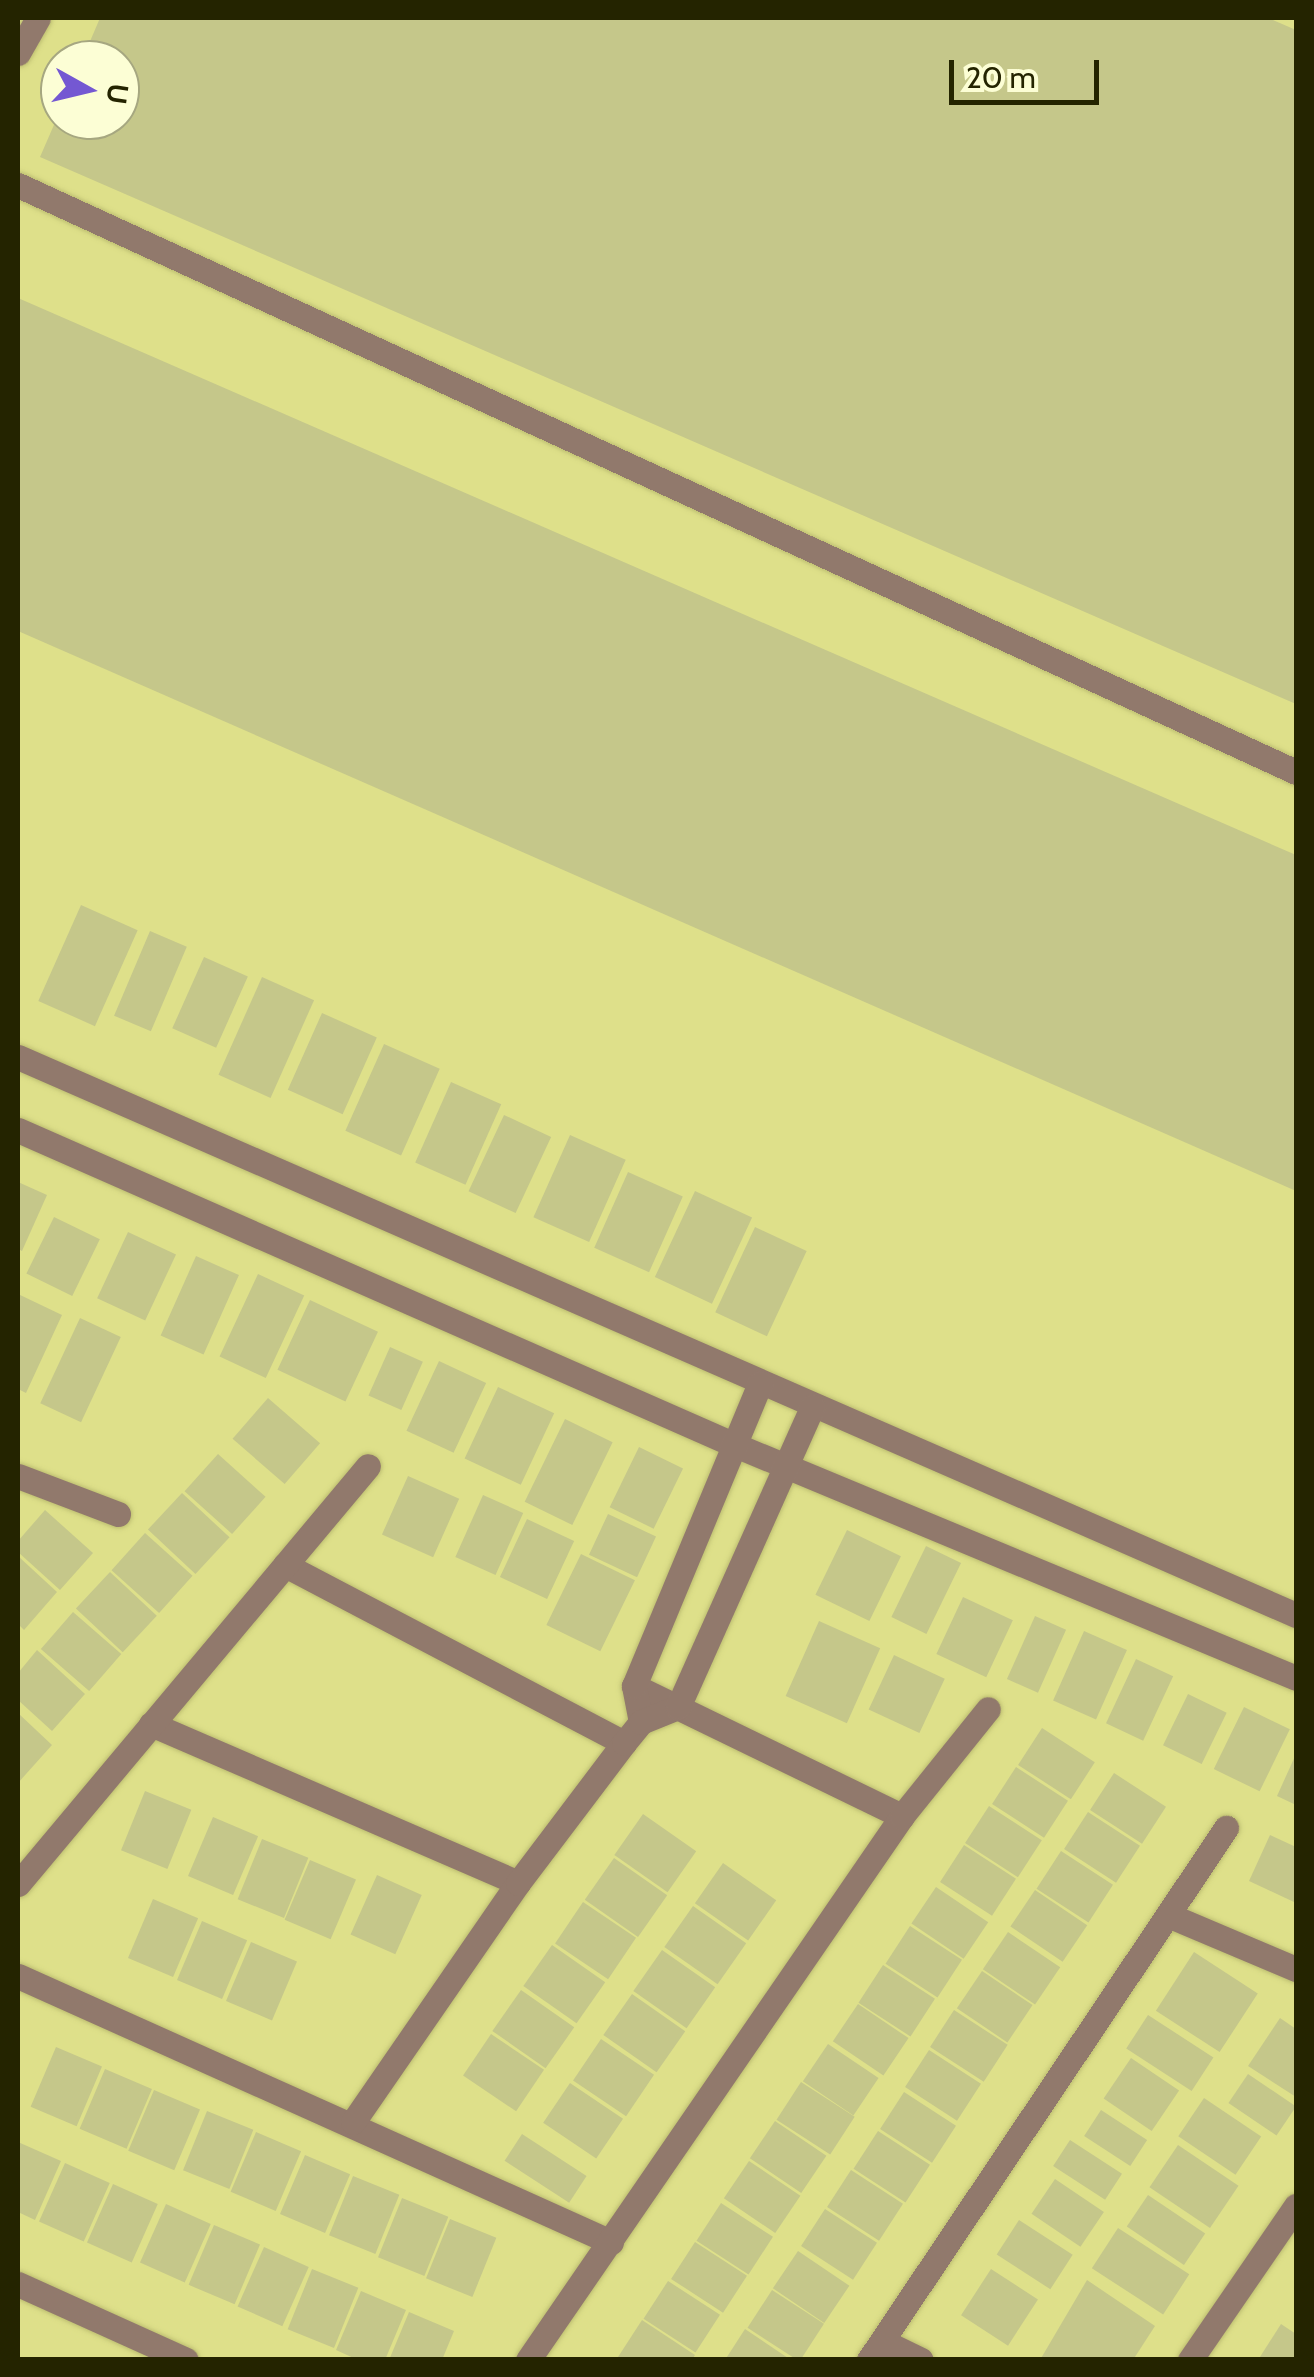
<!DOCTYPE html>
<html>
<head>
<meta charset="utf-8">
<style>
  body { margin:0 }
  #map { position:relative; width:1314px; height:2377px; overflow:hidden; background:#dee08a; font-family:Cabin,sans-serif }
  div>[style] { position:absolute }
  .building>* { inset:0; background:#c5c78a; transform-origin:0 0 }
  .roads { filter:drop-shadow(0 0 2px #bdbe71) drop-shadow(0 0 2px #bdbe71) }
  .minor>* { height:25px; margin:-12.5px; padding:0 12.5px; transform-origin:12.5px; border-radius:12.5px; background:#91796c }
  span { translate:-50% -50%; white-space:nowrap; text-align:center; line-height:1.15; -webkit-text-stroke:10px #fcfed5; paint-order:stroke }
  .frame { position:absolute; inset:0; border:20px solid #242400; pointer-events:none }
  .north { position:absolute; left:40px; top:40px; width:100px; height:100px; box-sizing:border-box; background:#fcfed5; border:2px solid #a6a780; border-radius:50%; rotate:98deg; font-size:28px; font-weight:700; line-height:40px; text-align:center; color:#242400 }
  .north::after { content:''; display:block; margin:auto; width:35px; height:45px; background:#7458d2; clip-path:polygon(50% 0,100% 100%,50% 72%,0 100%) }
  .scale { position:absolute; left:949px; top:60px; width:150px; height:45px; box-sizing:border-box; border:5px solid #242400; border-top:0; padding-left:12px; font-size:30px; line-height:35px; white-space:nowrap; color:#242400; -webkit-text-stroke:8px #fcfed5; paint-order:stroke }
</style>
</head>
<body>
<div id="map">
  <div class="building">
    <div style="clip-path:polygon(100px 18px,1268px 18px,1296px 30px,1296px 704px,40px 157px,60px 111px,60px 120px,120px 120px,120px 60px,82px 60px)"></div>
    <div style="clip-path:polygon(18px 298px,1296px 855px,1296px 1191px,18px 631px)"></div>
    <div style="left:81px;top:905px;width:62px;height:105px;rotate:24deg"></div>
    <div style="left:150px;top:931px;width:40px;height:92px;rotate:23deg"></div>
    <div style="left:204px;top:957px;width:48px;height:78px;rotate:24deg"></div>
    <div style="left:262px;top:977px;width:57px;height:107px;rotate:24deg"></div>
    <div style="left:322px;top:1013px;width:60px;height:84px;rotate:24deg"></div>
    <div style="left:384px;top:1044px;width:61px;height:95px;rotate:24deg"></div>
    <div style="left:451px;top:1082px;width:55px;height:88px;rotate:24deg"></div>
    <div style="left:504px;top:1115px;width:52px;height:84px;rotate:25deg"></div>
    <div style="left:570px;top:1135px;width:61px;height:90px;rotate:24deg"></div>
    <div style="left:628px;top:1172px;width:60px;height:83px;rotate:24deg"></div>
    <div style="clip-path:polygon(18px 1182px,47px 1195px,22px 1251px,18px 1249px)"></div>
    <div style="left:695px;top:1191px;width:63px;height:95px;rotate:25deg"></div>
    <div style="left:54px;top:1217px;width:51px;height:63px;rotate:26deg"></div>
    <div style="left:755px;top:1227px;width:57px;height:94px;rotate:25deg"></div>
    <div style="left:128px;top:1232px;width:53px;height:73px;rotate:25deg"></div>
    <div style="left:196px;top:1256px;width:47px;height:87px;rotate:24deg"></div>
    <div style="left:258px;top:1274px;width:51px;height:91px;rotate:25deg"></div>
    <div style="clip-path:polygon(18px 1294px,62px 1315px,26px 1393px,18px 1389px)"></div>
    <div style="left:310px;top:1300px;width:75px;height:77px;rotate:25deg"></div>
    <div style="left:80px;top:1318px;width:45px;height:94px;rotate:25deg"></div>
    <div style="left:390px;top:1347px;width:36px;height:53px;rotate:24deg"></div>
    <div style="left:439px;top:1361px;width:52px;height:77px;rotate:25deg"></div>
    <div style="left:498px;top:1387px;width:62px;height:79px;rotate:25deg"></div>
    <div style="left:268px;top:1398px;width:69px;height:54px;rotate:41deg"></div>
    <div style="left:565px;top:1419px;width:53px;height:92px;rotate:26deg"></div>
    <div style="left:639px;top:1447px;width:49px;height:67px;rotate:26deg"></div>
    <div style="left:218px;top:1454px;width:64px;height:50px;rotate:42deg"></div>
    <div style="left:408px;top:1476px;width:56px;height:64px;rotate:24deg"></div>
    <div style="left:182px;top:1493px;width:65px;height:50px;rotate:43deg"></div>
    <div style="left:483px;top:1495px;width:44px;height:68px;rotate:24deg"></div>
    <div style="clip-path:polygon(45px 1510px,93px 1553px,60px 1590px,18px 1552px,18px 1541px)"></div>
    <div style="left:608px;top:1514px;width:53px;height:45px;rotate:25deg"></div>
    <div style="left:527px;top:1519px;width:52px;height:64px;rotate:25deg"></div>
    <div style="left:847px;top:1530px;width:60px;height:72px;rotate:26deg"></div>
    <div style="left:145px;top:1533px;width:64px;height:50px;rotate:42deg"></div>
    <div style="left:926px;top:1546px;width:39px;height:79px;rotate:26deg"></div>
    <div style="left:581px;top:1554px;width:60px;height:79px;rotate:26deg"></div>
    <div style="clip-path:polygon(18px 1556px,57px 1592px,24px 1630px,18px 1624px)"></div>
    <div style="left:110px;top:1572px;width:64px;height:50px;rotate:43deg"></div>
    <div style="left:963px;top:1597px;width:55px;height:63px;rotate:25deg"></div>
    <div style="left:73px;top:1612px;width:64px;height:49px;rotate:41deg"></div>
    <div style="left:1035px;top:1616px;width:34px;height:69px;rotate:24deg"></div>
    <div style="left:819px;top:1621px;width:67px;height:82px;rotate:24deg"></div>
    <div style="left:1084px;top:1631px;width:47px;height:76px;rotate:24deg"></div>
    <div style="clip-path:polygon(37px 1650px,85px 1694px,52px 1731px,18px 1700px,18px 1673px)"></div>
    <div style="left:894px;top:1655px;width:56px;height:60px;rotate:25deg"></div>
    <div style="left:1136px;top:1659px;width:41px;height:71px;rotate:25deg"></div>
    <div style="left:1188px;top:1694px;width:43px;height:57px;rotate:26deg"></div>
    <div style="left:1244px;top:1707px;width:51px;height:69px;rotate:26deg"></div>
    <div style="clip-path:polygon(18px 1713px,52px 1745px,18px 1783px)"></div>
    <div style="left:1042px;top:1728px;width:63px;height:44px;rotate:33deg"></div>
    <div style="clip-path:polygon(1296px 1754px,1296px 1805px,1277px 1796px)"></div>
    <div style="left:1016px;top:1767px;width:62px;height:44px;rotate:33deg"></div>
    <div style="left:1114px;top:1773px;width:62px;height:44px;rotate:33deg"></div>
    <div style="left:145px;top:1791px;width:50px;height:64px;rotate:22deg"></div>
    <div style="left:989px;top:1806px;width:63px;height:44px;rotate:33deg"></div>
    <div style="left:1088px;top:1812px;width:62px;height:44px;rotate:33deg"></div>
    <div style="left:643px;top:1814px;width:65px;height:50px;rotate:35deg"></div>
    <div style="left:213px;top:1817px;width:49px;height:64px;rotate:23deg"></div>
    <div style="clip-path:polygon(1270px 1835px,1296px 1847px,1294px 1902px,1249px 1881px)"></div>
    <div style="left:262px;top:1839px;width:50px;height:65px;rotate:22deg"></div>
    <div style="left:964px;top:1845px;width:62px;height:44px;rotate:33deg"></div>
    <div style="left:1061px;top:1851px;width:62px;height:45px;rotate:33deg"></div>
    <div style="left:614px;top:1858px;width:65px;height:51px;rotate:35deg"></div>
    <div style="left:310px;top:1860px;width:50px;height:65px;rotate:23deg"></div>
    <div style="left:723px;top:1863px;width:65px;height:49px;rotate:35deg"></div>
    <div style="left:377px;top:1875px;width:49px;height:65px;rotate:24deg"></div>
    <div style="left:936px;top:1887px;width:63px;height:44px;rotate:34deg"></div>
    <div style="left:1035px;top:1890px;width:63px;height:44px;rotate:34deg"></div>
    <div style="left:153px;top:1899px;width:49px;height:64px;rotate:23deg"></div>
    <div style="left:583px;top:1902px;width:64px;height:50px;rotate:34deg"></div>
    <div style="left:693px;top:1906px;width:65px;height:50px;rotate:35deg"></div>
    <div style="left:202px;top:1921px;width:49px;height:64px;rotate:23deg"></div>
    <div style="left:910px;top:1926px;width:62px;height:45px;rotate:33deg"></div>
    <div style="left:1008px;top:1932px;width:63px;height:45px;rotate:34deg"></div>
    <div style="left:251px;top:1942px;width:50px;height:64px;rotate:23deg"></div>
    <div style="left:552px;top:1945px;width:65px;height:50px;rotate:35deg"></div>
    <div style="left:662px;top:1950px;width:65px;height:50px;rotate:35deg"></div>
    <div style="left:1194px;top:1952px;width:76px;height:70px;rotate:33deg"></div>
    <div style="left:883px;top:1965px;width:62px;height:45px;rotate:33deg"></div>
    <div style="left:982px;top:1971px;width:61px;height:45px;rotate:34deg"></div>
    <div style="left:521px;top:1990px;width:65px;height:50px;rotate:35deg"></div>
    <div style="left:632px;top:1994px;width:65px;height:50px;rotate:35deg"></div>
    <div style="left:858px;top:2004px;width:61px;height:45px;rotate:34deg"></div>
    <div style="left:954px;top:2010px;width:64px;height:44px;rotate:33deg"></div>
    <div style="left:1148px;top:2015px;width:78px;height:40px;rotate:33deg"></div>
    <div style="clip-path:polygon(1280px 2018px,1296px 2029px,1296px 2097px,1248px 2066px)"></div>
    <div style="left:491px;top:2034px;width:64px;height:50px;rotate:34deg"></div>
    <div style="left:601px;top:2039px;width:64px;height:50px;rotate:34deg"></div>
    <div style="left:828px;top:2044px;width:61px;height:45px;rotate:34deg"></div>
    <div style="left:56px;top:2047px;width:50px;height:65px;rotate:23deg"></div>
    <div style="left:929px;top:2050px;width:62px;height:44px;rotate:33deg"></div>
    <div style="left:1131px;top:2058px;width:58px;height:49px;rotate:34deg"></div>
    <div style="left:105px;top:2069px;width:51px;height:65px;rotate:23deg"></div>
    <div style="left:1248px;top:2074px;width:58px;height:35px;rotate:34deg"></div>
    <div style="left:801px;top:2082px;width:64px;height:45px;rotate:33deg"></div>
    <div style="left:570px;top:2083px;width:64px;height:48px;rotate:34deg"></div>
    <div style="left:154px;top:2090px;width:50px;height:66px;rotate:23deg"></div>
    <div style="left:904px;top:2092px;width:62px;height:44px;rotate:33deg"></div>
    <div style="left:1204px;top:2098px;width:69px;height:46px;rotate:34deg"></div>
    <div style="left:1101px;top:2110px;width:55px;height:31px;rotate:33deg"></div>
    <div style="left:207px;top:2111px;width:50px;height:64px;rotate:22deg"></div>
    <div style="left:775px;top:2121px;width:62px;height:45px;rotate:34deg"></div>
    <div style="left:878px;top:2131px;width:62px;height:45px;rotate:33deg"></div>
    <div style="left:256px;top:2132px;width:49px;height:65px;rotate:23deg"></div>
    <div style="left:522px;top:2134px;width:77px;height:32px;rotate:33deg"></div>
    <div style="left:1070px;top:2140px;width:62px;height:31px;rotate:33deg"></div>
    <div style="clip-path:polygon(18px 2142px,61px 2161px,35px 2220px,18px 2212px)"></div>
    <div style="left:1178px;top:2145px;width:73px;height:51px;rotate:34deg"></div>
    <div style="left:305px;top:2155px;width:49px;height:64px;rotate:23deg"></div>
    <div style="left:749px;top:2161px;width:62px;height:45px;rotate:34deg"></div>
    <div style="left:65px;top:2163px;width:49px;height:64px;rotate:24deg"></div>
    <div style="left:851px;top:2170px;width:62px;height:44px;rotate:33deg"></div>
    <div style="left:353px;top:2176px;width:50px;height:64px;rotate:22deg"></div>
    <div style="left:1055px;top:2179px;width:59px;height:42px;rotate:34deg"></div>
    <div style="left:113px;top:2184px;width:49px;height:64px;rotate:24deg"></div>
    <div style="left:1148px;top:2195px;width:69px;height:38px;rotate:34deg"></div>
    <div style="left:402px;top:2198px;width:50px;height:64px;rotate:22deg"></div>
    <div style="left:721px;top:2203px;width:62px;height:45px;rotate:33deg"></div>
    <div style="left:166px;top:2204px;width:49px;height:64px;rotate:24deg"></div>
    <div style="left:825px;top:2209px;width:62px;height:44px;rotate:33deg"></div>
    <div style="left:450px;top:2219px;width:50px;height:64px;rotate:22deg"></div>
    <div style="left:1019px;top:2220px;width:64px;height:41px;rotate:33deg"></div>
    <div style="left:214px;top:2225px;width:50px;height:65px;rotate:23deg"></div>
    <div style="left:1118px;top:2228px;width:85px;height:48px;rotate:33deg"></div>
    <div style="left:695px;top:2242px;width:62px;height:44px;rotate:33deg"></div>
    <div style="left:264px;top:2247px;width:49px;height:65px;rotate:24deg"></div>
    <div style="left:798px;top:2251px;width:62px;height:45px;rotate:34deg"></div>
    <div style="left:312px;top:2269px;width:50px;height:65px;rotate:22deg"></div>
    <div style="left:991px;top:2269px;width:56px;height:55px;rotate:33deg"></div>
    <div style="clip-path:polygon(1087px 2280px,1155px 2326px,1133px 2360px,1040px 2360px)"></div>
    <div style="left:668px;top:2281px;width:62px;height:45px;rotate:33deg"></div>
    <div style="left:772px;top:2290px;width:62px;height:45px;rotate:33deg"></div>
    <div style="clip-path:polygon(361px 2291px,406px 2310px,385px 2360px,358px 2360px,336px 2350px)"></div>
    <div style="clip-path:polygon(409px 2312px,454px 2331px,442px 2360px,389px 2360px)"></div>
    <div style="clip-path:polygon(642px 2320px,695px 2355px,692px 2360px,618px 2357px)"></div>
    <div style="clip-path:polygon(1281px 2324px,1296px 2334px,1296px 2360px,1258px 2360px)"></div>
    <div style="clip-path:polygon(745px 2329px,791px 2360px,725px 2360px)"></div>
  </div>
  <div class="roads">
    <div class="minor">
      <div style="left:18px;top:53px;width:40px;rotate:-60.3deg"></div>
      <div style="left:18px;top:185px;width:1406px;rotate:24.67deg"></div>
      <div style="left:18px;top:1057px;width:1395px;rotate:23.59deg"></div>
      <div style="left:18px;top:1130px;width:783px;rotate:23.72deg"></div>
      <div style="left:735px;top:1445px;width:607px;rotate:22.55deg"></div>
      <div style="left:18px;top:1476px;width:107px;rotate:20.8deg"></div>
      <div style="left:285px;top:1565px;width:383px;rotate:27.7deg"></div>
      <div style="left:634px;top:1686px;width:298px;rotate:25.9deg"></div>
      <div style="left:641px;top:1722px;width:37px;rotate:-101deg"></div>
      <div style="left:634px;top:1686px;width:328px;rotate:-67.4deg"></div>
      <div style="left:151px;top:1724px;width:400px;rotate:23.4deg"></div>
      <div style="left:18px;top:1884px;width:545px;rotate:-50.06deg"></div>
      <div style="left:1168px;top:1915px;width:139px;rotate:22.9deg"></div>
      <div style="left:18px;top:1976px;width:650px;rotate:24.16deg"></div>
      <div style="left:353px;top:2122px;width:290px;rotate:-55.4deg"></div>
      <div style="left:518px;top:1883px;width:176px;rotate:-52.9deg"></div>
      <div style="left:624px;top:1743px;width:27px;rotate:-51deg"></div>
      <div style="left:641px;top:1722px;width:40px;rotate:-22deg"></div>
      <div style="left:678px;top:1707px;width:329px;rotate:-65.9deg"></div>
      <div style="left:18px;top:2284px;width:184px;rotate:24.3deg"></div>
      <div style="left:882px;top:2341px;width:43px;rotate:26deg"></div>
      <div style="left:528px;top:2360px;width:660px;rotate:-55.49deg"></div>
      <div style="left:902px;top:1816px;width:137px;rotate:-51.2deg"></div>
      <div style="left:869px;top:2360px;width:641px;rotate:-56.14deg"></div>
      <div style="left:1190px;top:2360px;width:187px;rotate:-55.5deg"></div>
    </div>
  </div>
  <div class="frame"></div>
  <div class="north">U</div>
  <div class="scale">20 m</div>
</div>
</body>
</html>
